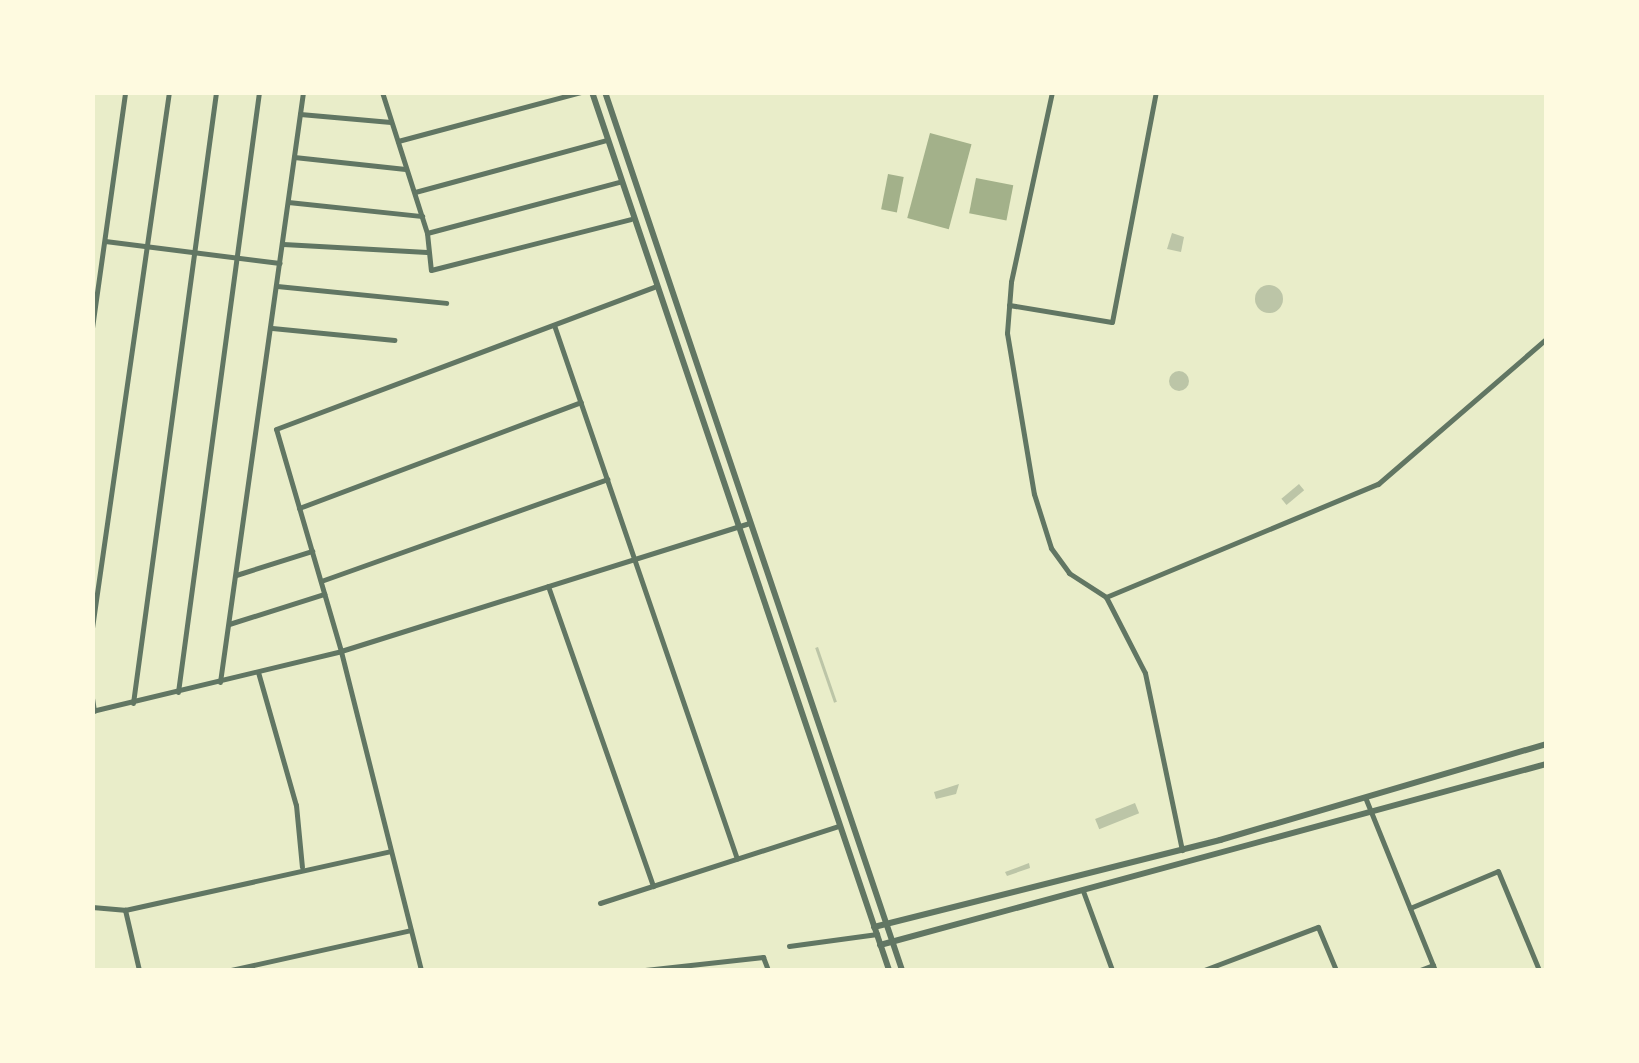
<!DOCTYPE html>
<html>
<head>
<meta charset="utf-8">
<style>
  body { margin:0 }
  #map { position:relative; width:1639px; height:1063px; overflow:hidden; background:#e9edc9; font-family:Lora,serif }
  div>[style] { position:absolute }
  .water>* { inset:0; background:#a3b18a; transform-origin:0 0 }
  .building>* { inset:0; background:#bcc5a7; transform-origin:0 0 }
  .round { border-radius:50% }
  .minor>* { height:5px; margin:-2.5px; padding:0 2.5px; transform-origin:2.5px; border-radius:2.5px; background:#617663 }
  .tertiary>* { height:6px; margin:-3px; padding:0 3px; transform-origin:3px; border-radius:3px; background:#617663 }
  span { translate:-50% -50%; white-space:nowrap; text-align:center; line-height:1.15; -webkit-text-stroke:8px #fefae0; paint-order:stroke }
  .frame { position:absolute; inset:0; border:95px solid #fefae0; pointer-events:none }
</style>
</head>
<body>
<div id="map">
  <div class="water">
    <div style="left:930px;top:133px;width:43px;height:88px;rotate:15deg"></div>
    <div style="left:888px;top:174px;width:16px;height:36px;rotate:11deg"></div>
    <div style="left:976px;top:178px;width:38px;height:36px;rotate:11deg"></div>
  </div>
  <div class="building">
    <div style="clip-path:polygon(1172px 233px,1184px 237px,1181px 252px,1167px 249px)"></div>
    <div class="round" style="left:1255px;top:285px;width:28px;height:28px"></div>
    <div class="round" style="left:1169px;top:371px;width:20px;height:20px"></div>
    <div style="left:1299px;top:484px;width:8px;height:23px;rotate:50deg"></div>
    <div style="left:818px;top:647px;width:58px;height:3px;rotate:71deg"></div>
    <div style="clip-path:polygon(959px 784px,956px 794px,936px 799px,934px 792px)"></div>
    <div style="left:1135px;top:803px;width:11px;height:43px;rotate:68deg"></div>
    <div style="clip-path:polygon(1029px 863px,1030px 868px,1007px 876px,1005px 872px)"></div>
  </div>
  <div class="minor">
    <div style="left:382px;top:92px;width:148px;rotate:72.3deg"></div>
    <div style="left:427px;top:233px;width:37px;rotate:84deg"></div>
    <div style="left:431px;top:270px;width:206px;rotate:-14.3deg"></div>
    <div style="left:1052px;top:92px;width:194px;rotate:102.2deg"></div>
    <div style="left:1011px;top:282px;width:51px;rotate:94.5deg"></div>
    <div style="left:1007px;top:333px;width:163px;rotate:80.5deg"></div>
    <div style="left:1034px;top:494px;width:57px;rotate:72.5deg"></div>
    <div style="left:1051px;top:548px;width:31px;rotate:54deg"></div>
    <div style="left:1069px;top:573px;width:44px;rotate:33deg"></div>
    <div style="left:1106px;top:597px;width:85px;rotate:62.8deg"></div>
    <div style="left:1145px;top:673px;width:181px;rotate:78.2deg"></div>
    <div style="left:300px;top:114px;width:91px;rotate:5deg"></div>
    <div style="left:398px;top:141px;width:189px;rotate:-15deg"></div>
    <div style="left:294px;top:157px;width:112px;rotate:6.2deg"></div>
    <div style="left:415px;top:192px;width:198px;rotate:-15.2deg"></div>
    <div style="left:288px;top:202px;width:135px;rotate:6deg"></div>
    <div style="left:427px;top:233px;width:199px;rotate:-14.9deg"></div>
    <div style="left:105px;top:241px;width:176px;rotate:7.2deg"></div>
    <div style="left:283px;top:244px;width:144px;rotate:3.2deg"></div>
    <div style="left:277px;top:286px;width:170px;rotate:5.7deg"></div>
    <div style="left:1009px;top:305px;width:104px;rotate:9.4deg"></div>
    <div style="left:1112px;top:322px;width:234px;rotate:-79.2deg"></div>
    <div style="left:554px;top:325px;width:564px;rotate:71.08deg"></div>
    <div style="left:92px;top:328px;width:238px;rotate:-82deg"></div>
    <div style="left:272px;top:328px;width:123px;rotate:5.6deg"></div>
    <div style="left:299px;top:508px;width:301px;rotate:-20.6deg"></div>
    <div style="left:236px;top:575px;width:80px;rotate:-17.5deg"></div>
    <div style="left:321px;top:581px;width:304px;rotate:-19.6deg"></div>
    <div style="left:548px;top:586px;width:318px;rotate:70.7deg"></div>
    <div style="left:1106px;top:597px;width:295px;rotate:-22.6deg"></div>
    <div style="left:1378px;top:484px;width:222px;rotate:-40.8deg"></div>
    <div style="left:229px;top:624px;width:100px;rotate:-17.5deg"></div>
    <div style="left:92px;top:628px;width:542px;rotate:-81.83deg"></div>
    <div style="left:258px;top:672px;width:138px;rotate:74.1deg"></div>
    <div style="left:296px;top:805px;width:62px;rotate:84.5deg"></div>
    <div style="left:220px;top:682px;width:596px;rotate:-81.99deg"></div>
    <div style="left:178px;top:692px;width:605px;rotate:-82.31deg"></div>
    <div style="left:92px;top:698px;width:13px;rotate:81deg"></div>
    <div style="left:133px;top:703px;width:617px;rotate:-82.26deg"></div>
    <div style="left:92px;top:711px;width:256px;rotate:-13.5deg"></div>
    <div style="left:341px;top:651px;width:428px;rotate:-17.4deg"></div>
    <div style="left:1365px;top:797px;width:187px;rotate:68deg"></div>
    <div style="left:1083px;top:891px;width:84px;rotate:69.8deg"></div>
    <div style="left:600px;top:903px;width:251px;rotate:-17.9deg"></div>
    <div style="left:92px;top:907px;width:32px;rotate:5deg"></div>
    <div style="left:1410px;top:908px;width:95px;rotate:-22.8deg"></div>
    <div style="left:1498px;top:871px;width:107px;rotate:67.5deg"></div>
    <div style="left:789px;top:946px;width:89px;rotate:-7.8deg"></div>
    <div style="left:139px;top:970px;width:62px;rotate:-103.1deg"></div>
    <div style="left:125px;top:910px;width:272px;rotate:-12.5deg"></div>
    <div style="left:231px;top:970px;width:184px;rotate:-12.5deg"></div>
    <div style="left:421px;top:970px;width:329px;rotate:-104.1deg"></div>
    <div style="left:341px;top:651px;width:231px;rotate:-106.3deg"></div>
    <div style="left:276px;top:429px;width:404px;rotate:-20.6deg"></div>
    <div style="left:645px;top:970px;width:119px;rotate:-6.3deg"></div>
    <div style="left:763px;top:957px;width:14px;rotate:69deg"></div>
    <div style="left:1204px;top:970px;width:122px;rotate:-20.7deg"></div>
    <div style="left:1318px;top:927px;width:47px;rotate:67.3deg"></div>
    <div style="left:1420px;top:970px;width:14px;rotate:-21deg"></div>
  </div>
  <div class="tertiary">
    <div style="left:592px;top:92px;width:927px;rotate:71.31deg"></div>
    <div style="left:605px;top:92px;width:927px;rotate:71.31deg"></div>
    <div style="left:874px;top:927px;width:357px;rotate:-14.1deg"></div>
    <div style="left:1220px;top:840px;width:340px;rotate:-16.4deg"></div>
    <div style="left:880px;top:945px;width:690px;rotate:-15.2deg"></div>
  </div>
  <div class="frame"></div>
</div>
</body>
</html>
